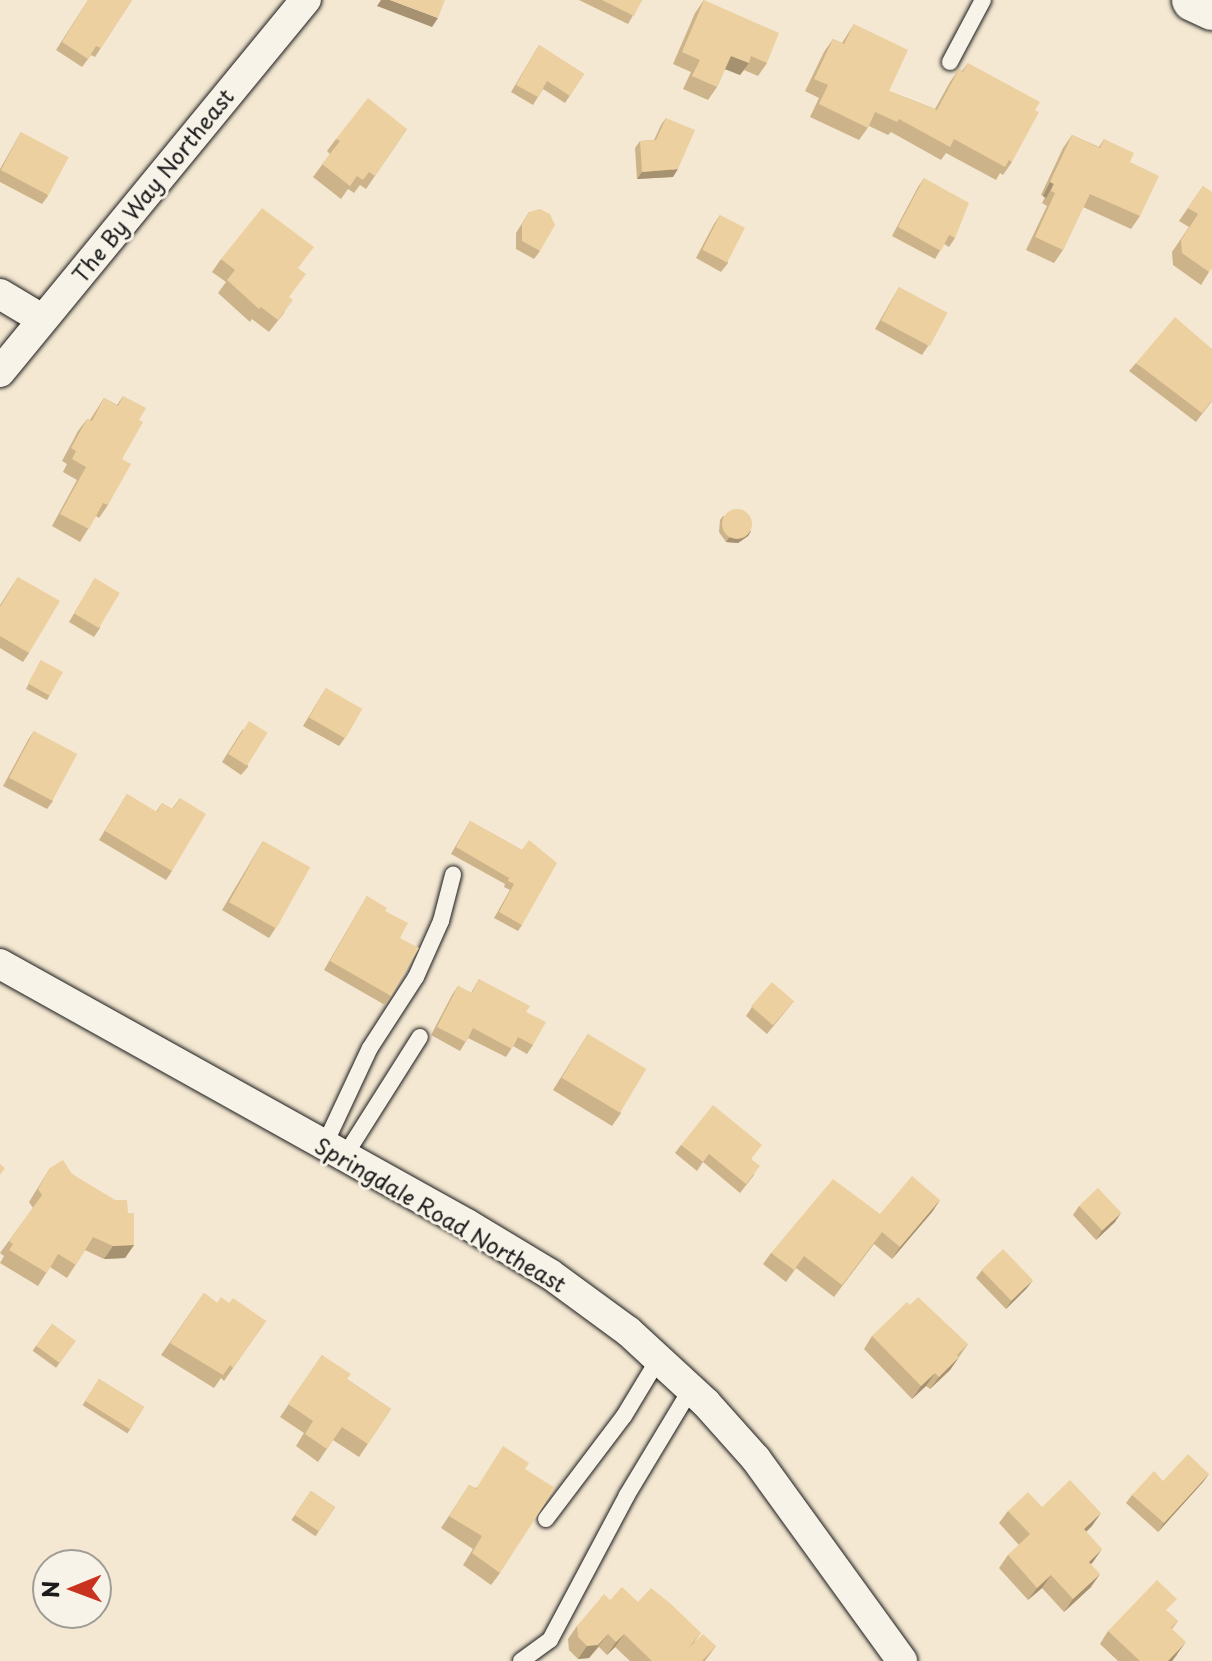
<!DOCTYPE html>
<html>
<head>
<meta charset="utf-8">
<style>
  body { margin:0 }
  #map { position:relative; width:1212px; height:1661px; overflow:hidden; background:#f4e8d2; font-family:"Playpen Sans",sans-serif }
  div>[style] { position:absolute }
  .roads { filter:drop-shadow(0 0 2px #1c1c1c) drop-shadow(0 0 2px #1c1c1c) }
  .lane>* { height:16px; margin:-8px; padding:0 8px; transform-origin:8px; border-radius:8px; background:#f7f3e8 }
  .street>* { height:30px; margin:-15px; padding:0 15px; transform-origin:15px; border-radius:15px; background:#f7f3e8 }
  .secondary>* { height:42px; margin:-21px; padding:0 21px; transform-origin:21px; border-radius:21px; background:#f7f3e8 }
  .wall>* { inset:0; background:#ccb38a; transform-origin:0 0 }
  .shaded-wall>* { inset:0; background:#a69270; transform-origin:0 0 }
  .building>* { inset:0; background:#edd0a0; transform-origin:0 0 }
  .round { border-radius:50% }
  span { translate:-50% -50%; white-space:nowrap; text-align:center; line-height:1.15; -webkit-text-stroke:6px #f7f3e8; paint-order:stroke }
  .street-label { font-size:22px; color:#1c1c1c }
  .north { position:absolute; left:32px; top:1549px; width:80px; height:80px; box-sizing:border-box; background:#f7f3e8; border:2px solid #9f9d96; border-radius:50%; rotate:269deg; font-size:22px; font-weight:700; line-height:32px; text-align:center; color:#1c1c1c }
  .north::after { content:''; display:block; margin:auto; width:28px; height:36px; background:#c8321e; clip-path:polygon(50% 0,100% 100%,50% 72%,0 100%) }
</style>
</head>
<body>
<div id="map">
  <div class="roads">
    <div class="lane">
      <div style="left:950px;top:62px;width:70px;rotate:-62deg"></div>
      <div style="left:324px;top:1146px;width:108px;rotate:-64.9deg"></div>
      <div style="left:370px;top:1048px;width:85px;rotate:-57.1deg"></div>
      <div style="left:416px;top:977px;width:61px;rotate:-65.9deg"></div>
      <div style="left:441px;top:921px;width:48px;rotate:-75.4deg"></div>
      <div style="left:344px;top:1157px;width:142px;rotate:-57.7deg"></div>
      <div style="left:546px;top:1519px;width:129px;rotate:-52.9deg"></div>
      <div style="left:624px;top:1416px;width:68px;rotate:-58.9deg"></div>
      <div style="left:521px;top:1661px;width:36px;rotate:-36deg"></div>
      <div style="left:550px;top:1640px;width:164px;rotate:-62deg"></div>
      <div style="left:627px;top:1495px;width:124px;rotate:-58.9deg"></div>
    </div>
    <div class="street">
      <div style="left:0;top:294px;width:49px;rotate:30.8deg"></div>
      <div style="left:0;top:372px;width:482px;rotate:-50.6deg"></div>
      <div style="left:0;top:964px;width:534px;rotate:29.11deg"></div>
      <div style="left:467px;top:1224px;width:97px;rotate:31.1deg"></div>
      <div style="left:550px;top:1274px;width:97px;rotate:36.2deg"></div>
      <div style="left:628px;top:1331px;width:106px;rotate:42.7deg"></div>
      <div style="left:706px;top:1403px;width:75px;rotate:48.2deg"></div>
      <div style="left:756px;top:1459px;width:249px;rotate:54.1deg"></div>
    </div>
    <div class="secondary">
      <div style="left:1193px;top:0;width:21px;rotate:25deg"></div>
    </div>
  </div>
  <div class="wall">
    <div style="clip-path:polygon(88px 0,132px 0,95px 57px,91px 55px,82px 67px,56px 50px)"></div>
    <div style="clip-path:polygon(579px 0,642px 0,628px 24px)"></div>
    <div style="clip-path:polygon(704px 0,767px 63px,758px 76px,744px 70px,740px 75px,725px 69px,717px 87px,708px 100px,683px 89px,691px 72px,673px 64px,695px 13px)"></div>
    <div style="clip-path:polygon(854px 24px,889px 91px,935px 109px,950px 82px,959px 69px,962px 71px,968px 63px,1012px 162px,1003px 175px,1000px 173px,996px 180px,946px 153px,941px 160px,891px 132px,888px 135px,869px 126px,859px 140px,810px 117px,819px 98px,805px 91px,824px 52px,833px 39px,842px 43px)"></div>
    <div style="clip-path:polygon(539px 45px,584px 74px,565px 103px,543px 89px,533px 105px,511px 92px)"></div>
    <div style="clip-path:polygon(666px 118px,673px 177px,637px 179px,635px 148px,640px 141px,654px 140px,661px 125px)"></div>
    <div style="clip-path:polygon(407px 129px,366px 189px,360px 185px,354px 193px,348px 189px,341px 199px,313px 177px,330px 154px,327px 151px,336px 139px)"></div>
    <div style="clip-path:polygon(21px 132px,48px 196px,42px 204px,0 182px,0 169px)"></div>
    <div style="clip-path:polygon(1072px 135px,1099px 147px,1104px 139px,1130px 162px,1140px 216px,1131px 229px,1083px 207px,1063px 250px,1054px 263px,1026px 250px,1047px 206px,1042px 203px,1045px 197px,1041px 195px,1063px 148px)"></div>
    <div style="clip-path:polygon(924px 178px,955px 238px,949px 247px,944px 244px,935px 259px,892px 236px,918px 187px)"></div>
    <div style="clip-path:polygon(1203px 186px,1209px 272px,1201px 285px,1173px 265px,1172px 252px,1189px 227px,1179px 221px)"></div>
    <div style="clip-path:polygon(529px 212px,540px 251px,534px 259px,516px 249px,516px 233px)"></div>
    <div style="clip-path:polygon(720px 215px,728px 263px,721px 272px,696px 258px,714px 224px)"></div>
    <div style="clip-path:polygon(221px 259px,298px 268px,284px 313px,269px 332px,252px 319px,250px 322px,218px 293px,226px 282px,212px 272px)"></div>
    <div style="clip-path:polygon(899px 287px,928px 346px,922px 355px,875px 329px)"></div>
    <div style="clip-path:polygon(1136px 363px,1212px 401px,1196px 422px,1129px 371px)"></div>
    <div style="clip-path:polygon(123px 396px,139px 420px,122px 459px,108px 505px,99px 518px,96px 516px,80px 542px,52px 526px,77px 480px,63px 472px,67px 464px,62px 461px,78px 431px,87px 419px,90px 420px,104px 398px,117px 405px)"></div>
    <div style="clip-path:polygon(723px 516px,751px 531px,748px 536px,738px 543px,726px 542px,719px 532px,720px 520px)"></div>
    <div style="clip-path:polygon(18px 577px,29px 653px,23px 662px,0 648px,0 605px)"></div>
    <div style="clip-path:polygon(95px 578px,100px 628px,94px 637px,69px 622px)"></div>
    <div style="clip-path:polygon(41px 660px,50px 695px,47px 700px,26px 689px)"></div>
    <div style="clip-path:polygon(326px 688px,345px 738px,339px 746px,303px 726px)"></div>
    <div style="clip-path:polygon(243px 729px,248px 767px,241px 775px,222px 762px)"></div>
    <div style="clip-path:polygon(34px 731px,53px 801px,47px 809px,3px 786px,28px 740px)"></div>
    <div style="clip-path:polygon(127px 794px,156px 812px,162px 803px,172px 809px,180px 798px,172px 871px,166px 880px,99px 840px)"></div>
    <div style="clip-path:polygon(470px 821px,522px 850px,522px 925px,518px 931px,494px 918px,510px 890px,504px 887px,505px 884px,451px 854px)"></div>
    <div style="clip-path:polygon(263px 841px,275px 929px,269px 938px,222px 910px)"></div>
    <div style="clip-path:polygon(367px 896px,385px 911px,400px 938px,391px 996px,385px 1005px,324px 970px)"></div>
    <div style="clip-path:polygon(479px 979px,526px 1012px,533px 1045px,527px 1054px,513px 1046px,506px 1057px,468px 1038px,460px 1051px,431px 1035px,452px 995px,458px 986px,471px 993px)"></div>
    <div style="clip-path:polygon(794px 1001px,767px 1034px,746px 1016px,752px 1007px)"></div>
    <div style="clip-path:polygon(588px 1034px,621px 1113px,612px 1126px,553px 1090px)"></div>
    <div style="clip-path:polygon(681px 1145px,752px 1159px,754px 1175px,740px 1193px,703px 1162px,697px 1171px,675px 1153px)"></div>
    <div style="clip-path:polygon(50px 1168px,72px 1174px,128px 1213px,134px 1245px,125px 1258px,104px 1259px,85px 1250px,67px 1278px,50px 1267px,38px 1286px,0 1263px,4px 1256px,0 1253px,33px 1208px,29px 1202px)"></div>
    <div style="clip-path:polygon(940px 1200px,932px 1212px,892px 1259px,874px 1244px,834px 1297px,796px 1268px,786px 1282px,763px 1264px,771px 1253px,880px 1214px)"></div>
    <div style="clip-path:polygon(1079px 1206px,1115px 1222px,1096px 1240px,1073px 1215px)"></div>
    <div style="clip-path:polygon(982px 1270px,1027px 1288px,1006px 1309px,976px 1278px)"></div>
    <div style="clip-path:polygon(204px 1293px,217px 1303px,229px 1303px,266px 1321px,224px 1381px,221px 1378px,214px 1388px,161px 1355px)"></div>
    <div style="left:52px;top:1324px;width:29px;height:33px;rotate:36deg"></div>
    <div style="clip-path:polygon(872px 1336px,968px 1344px,950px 1370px,930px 1389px,926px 1386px,912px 1399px,864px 1349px)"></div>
    <div style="clip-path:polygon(322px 1355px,347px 1379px,391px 1409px,359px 1457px,333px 1440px,318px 1462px,296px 1446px,304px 1433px,280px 1417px)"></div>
    <div style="left:99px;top:1379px;width:53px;height:31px;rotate:32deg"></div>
    <div style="clip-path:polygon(525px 1469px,500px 1573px,491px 1585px,463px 1565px,473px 1549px,441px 1528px,469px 1485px,475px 1488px)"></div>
    <div style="clip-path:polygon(1209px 1474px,1203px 1482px,1158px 1532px,1126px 1503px,1132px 1495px,1163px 1481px)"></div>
    <div style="left:311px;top:1491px;width:29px;height:35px;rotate:34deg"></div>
    <div style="clip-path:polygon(1042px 1507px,1092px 1526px,1086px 1532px,1093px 1562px,1091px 1564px,1091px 1587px,1064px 1612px,1042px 1588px,1028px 1600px,999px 1568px,1008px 1555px,1019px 1545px,999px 1523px,1008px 1511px)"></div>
    <div style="clip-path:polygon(610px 1600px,638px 1602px,701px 1633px,695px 1641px,716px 1646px,705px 1661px,630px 1661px,615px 1647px,607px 1655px,599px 1647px,589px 1658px,578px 1659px,569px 1650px,568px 1639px,577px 1626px)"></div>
    <div style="clip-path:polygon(1168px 1612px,1178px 1621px,1172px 1629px,1177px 1655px,1172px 1661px,1118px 1661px,1100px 1644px,1108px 1631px)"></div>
  </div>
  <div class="shaded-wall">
    <div style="clip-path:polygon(381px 0,390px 0,438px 18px,432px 27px,377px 6px)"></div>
    <div style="clip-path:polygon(731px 56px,749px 63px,740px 75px,722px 68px)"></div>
    <div style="clip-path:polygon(678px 169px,673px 177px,637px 179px,642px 172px)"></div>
    <div style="left:1050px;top:182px;width:4px;height:16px;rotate:27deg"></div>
    <div style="clip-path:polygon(751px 531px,748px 536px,738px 543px,726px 542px,729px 538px)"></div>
    <div style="clip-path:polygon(940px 1200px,932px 1212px,892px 1259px,900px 1247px)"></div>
    <div style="clip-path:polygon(1121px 1213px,1115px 1222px,1096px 1240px,1102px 1231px)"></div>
    <div style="clip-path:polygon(134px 1245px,125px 1258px,104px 1259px,113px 1246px)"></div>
    <div style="clip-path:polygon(1033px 1280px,1027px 1288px,1006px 1309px,1012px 1300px)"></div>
    <div style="clip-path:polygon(959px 1357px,950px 1370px,930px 1389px,939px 1377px)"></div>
    <div style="clip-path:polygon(935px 1373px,926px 1386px,912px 1399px,921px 1386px)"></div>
    <div style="clip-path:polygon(1209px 1474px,1203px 1482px,1158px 1532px,1164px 1523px)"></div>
    <div style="clip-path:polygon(1101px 1513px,1092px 1526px,1075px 1542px,1084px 1529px)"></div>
    <div style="clip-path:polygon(1102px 1549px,1093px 1562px,1080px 1575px,1089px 1562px)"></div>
    <div style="clip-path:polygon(1100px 1574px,1091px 1587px,1064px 1612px,1073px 1599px)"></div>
    <div style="clip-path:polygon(1051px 1575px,1042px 1588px,1028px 1600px,1037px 1588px)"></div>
    <div style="clip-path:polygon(608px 1634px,589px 1658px,578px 1659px,587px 1646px)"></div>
    <div style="clip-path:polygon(624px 1634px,615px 1647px,607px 1655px,616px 1642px)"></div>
    <div style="clip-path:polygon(1186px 1642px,1172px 1661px,1168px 1661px)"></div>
  </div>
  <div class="building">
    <div style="clip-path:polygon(88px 0,132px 0,101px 48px,96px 46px,88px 59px,62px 42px)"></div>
    <div style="clip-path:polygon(390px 0,445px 0,438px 18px)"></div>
    <div style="clip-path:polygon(602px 0,642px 0,634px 16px)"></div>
    <div style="clip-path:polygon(704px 0,779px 33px,767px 63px,751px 56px,749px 63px,731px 56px,717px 87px,692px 76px,700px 60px,682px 52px)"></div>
    <div style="clip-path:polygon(854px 24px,908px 50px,889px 91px,937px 110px,959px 69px,963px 72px,968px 63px,1040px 102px,1035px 110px,1039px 112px,1012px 162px,1009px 160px,1005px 167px,954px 139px,950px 147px,899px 119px,897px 122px,875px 112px,868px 128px,819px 104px,828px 85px,814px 79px,833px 39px,844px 44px)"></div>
    <div style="clip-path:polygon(539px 45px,584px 74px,570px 96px,547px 81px,538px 97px,516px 85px)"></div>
    <div style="clip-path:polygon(368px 98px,407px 129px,375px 176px,369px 172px,363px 180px,357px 176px,350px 186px,322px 164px,340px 141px,336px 139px)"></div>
    <div style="clip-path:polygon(666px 118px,695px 130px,678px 169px,642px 172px,640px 141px,656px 140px)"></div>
    <div style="left:21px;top:132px;width:54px;height:43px;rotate:28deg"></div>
    <div style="clip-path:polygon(1072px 135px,1100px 148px,1104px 139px,1134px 153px,1130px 162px,1159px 176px,1140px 216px,1090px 194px,1063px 250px,1035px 237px,1055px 193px,1051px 191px,1054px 184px,1050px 182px)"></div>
    <div style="clip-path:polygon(924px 178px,969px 203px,955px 238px,949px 235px,941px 251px,898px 227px)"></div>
    <div style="clip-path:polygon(1203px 186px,1212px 192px,1212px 268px,1209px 272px,1182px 253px,1181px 240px,1198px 214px,1188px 208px)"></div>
    <div style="clip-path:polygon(262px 208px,314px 247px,298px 268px,306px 274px,289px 297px,293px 300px,278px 320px,261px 307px,259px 309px,227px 280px,235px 270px,221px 259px)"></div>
    <div style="clip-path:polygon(540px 209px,550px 214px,555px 225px,540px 251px,522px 241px,522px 224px,529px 212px)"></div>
    <div style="left:720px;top:215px;width:28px;height:39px;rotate:27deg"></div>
    <div style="left:899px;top:287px;width:55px;height:38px;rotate:28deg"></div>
    <div style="clip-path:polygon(1175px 317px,1212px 349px,1212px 400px,1202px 413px,1136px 363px)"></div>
    <div style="clip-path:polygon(123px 396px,146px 408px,139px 420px,143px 422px,122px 459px,131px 464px,108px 505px,103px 503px,89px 529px,60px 514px,86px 467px,72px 459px,76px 451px,71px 448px,87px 419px,92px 421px,104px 398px,118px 406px)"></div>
    <div class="round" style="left:722px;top:509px;width:30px;height:30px"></div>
    <div style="clip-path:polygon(18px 577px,60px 601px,29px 653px,0 636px,0 607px)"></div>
    <div style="left:95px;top:578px;width:29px;height:41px;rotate:31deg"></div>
    <div style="left:41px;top:660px;width:25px;height:27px;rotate:29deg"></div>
    <div style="left:326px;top:688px;width:42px;height:34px;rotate:30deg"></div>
    <div style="left:249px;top:721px;width:22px;height:39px;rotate:32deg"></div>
    <div style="left:34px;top:731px;width:49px;height:53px;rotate:28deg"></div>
    <div style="clip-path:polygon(127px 794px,157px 812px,162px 803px,173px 809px,180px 798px,206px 814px,172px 871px,105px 831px)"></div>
    <div style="clip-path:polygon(470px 821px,522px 850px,529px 840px,557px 863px,522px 925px,499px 912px,514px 884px,508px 881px,509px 878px,456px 847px)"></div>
    <div style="left:263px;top:841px;width:54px;height:70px;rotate:29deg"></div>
    <div style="clip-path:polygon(367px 896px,387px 908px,385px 911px,408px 923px,400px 938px,419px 948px,391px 996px,330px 961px)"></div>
    <div style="clip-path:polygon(479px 979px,530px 1006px,526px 1012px,546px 1022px,533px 1045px,518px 1037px,512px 1049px,473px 1028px,466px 1042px,437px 1027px,458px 986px,472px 993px)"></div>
    <div style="left:772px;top:982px;width:29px;height:32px;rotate:41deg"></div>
    <div style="left:588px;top:1034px;width:68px;height:51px;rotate:31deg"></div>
    <div style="clip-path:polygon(713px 1105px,762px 1145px,751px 1159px,760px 1166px,746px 1184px,709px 1154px,703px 1162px,681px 1145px)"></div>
    <div style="clip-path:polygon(63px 1160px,72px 1174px,115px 1200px,127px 1200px,128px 1213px,134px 1213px,134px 1245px,113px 1246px,93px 1237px,76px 1265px,58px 1254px,47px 1273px,9px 1250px,13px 1244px,9px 1241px,42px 1195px,38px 1189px,50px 1168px)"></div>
    <div style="clip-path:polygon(0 1164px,5px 1168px,0 1175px)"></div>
    <div style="clip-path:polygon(912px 1176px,940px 1200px,900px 1247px,882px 1232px,842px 1285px,804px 1256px,794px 1270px,771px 1253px,833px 1179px,880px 1214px)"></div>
    <div style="left:1098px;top:1188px;width:34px;height:26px;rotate:47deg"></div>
    <div style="left:1003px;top:1249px;width:43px;height:30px;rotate:46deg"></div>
    <div style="clip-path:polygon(204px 1293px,217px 1303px,221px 1297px,229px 1303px,233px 1298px,266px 1321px,233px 1368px,230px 1365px,223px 1375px,170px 1343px)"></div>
    <div style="clip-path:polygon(918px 1297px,968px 1344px,957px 1355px,959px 1357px,939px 1377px,935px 1373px,921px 1386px,872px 1336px,907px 1302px,910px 1305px)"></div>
    <div style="left:52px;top:1324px;width:29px;height:27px;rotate:36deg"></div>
    <div style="clip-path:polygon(322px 1355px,351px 1374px,347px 1379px,391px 1409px,368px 1444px,342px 1427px,327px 1449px,305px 1434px,313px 1421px,288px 1404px)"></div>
    <div style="left:99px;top:1379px;width:53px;height:26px;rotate:32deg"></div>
    <div style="clip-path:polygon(503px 1446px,529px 1463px,525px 1469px,555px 1488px,500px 1573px,472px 1553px,482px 1536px,449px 1516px,469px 1485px,476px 1489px)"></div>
    <div style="clip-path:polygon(1188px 1454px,1209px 1474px,1164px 1523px,1132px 1495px,1154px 1471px,1163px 1481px)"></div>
    <div style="clip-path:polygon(1070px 1480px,1101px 1513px,1084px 1529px,1102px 1549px,1089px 1562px,1100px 1574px,1073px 1599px,1051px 1575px,1037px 1588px,1008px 1555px,1030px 1534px,1008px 1511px,1028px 1492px,1042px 1507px)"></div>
    <div style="left:311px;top:1491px;width:29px;height:29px;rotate:34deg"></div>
    <div style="clip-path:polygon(1157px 1580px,1177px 1599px,1166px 1610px,1178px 1621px,1171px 1628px,1186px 1642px,1168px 1661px,1140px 1661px,1108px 1631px)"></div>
    <div style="clip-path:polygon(622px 1587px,638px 1602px,651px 1588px,671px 1604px,701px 1633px,688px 1648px,703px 1634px,716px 1646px,702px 1661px,652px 1661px,624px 1634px,616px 1642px,608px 1634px,598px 1645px,587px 1646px,578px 1637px,577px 1626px,604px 1594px,610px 1600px)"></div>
  </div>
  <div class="street-label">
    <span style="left:152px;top:185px;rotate:-51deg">The By Way Northeast</span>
    <span style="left:441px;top:1214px;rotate:30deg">Springdale Road Northeast</span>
  </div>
  <div class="north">N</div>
</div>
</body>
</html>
